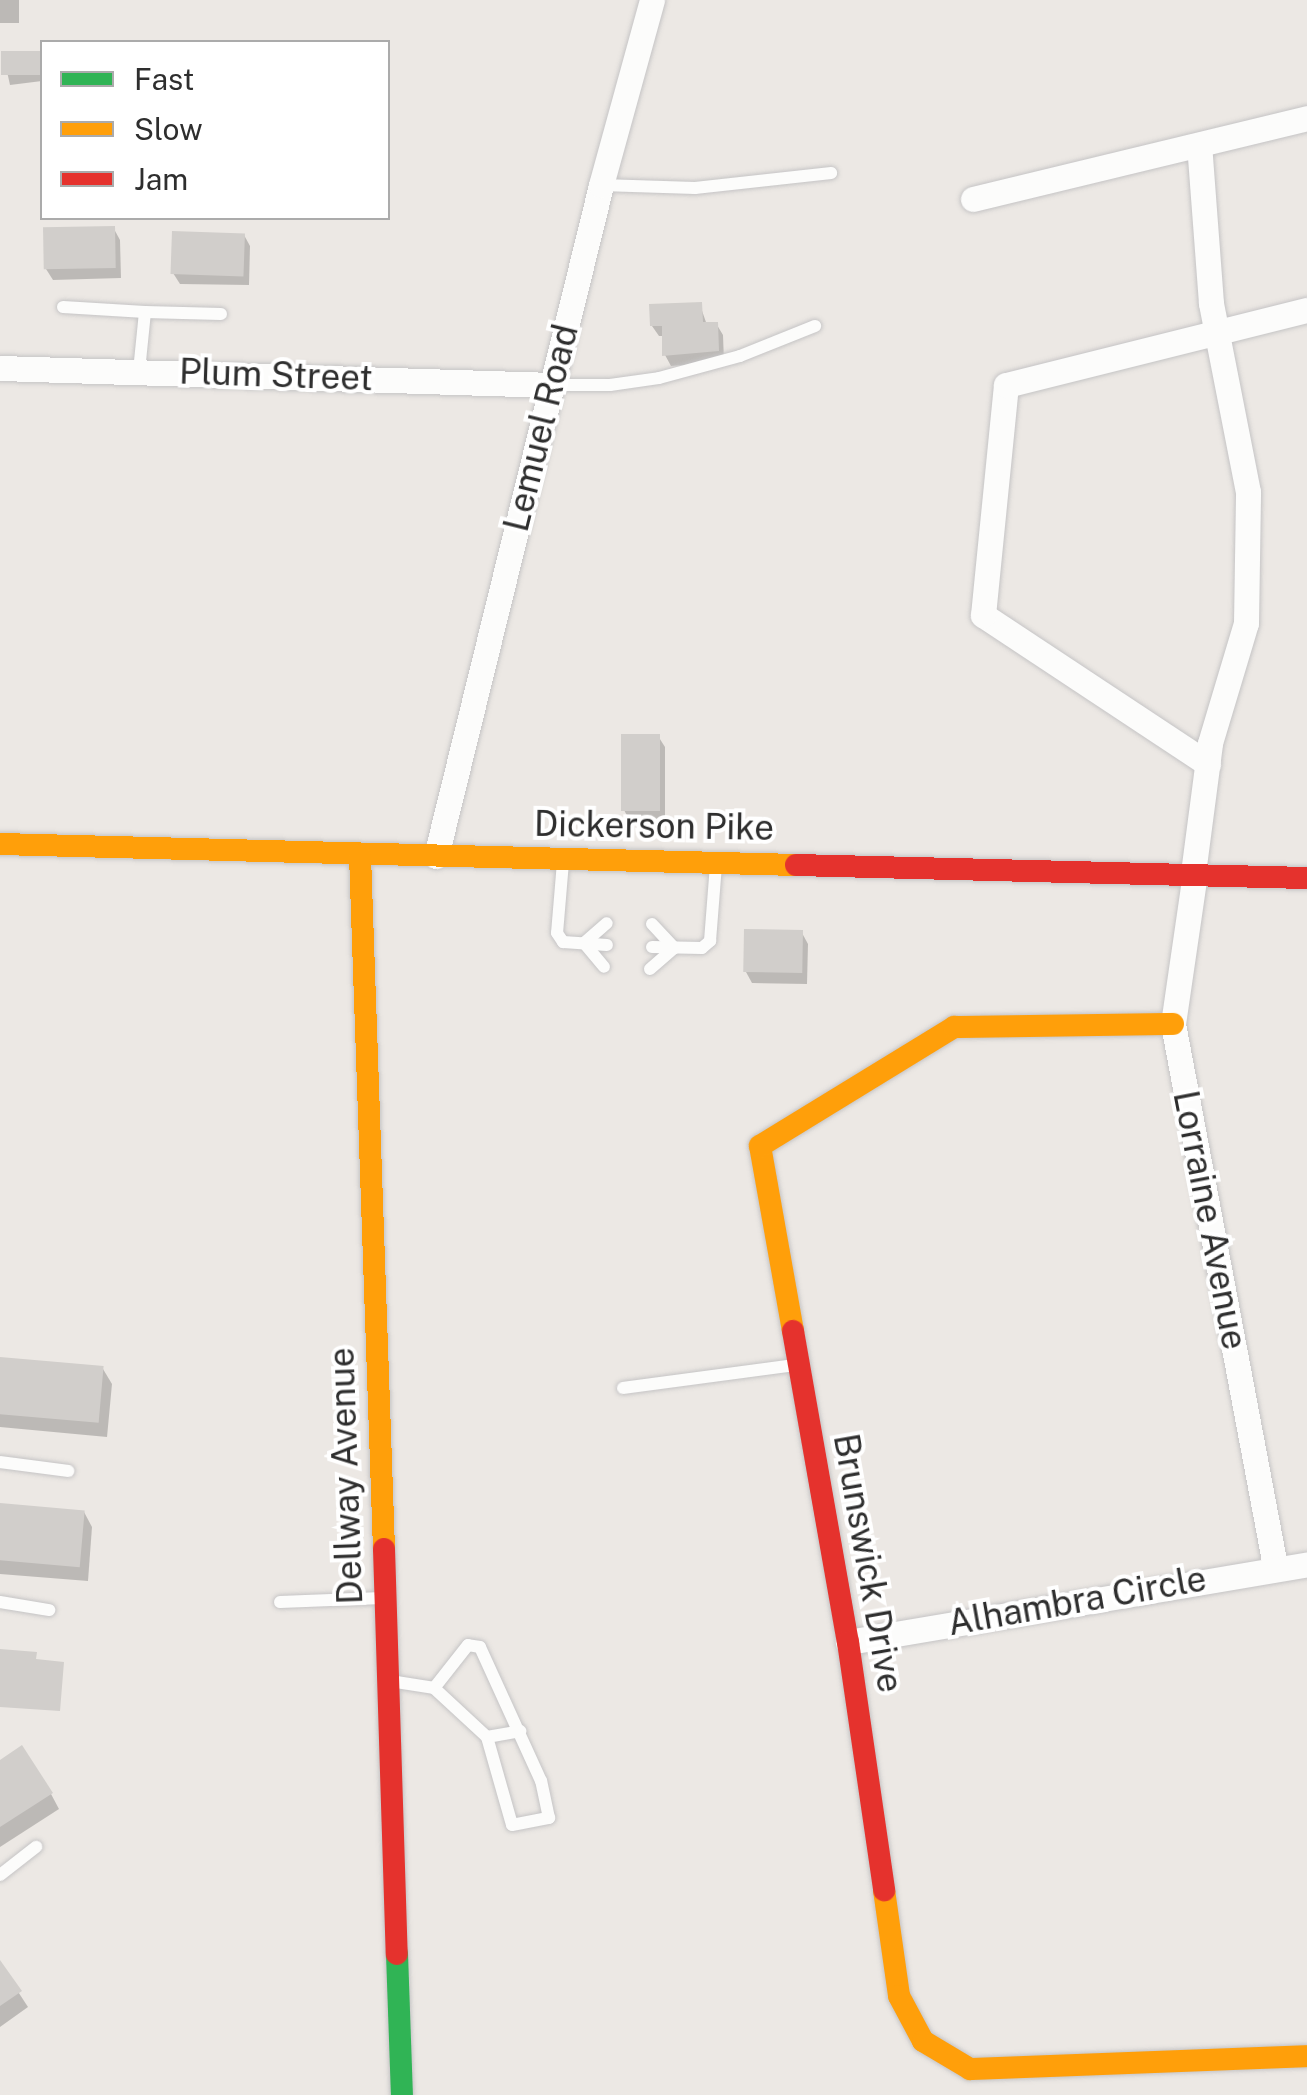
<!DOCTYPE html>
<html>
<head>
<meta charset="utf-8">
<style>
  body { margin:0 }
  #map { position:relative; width:1307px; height:2095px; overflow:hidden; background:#ece8e4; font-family:"Public Sans",sans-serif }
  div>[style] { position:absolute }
  .shadow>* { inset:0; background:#0003; transform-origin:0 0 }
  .building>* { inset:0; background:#d1cecb; transform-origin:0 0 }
  .roads { filter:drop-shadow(0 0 2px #c5c4c5) drop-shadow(0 0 2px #c5c4c5) }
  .lane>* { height:12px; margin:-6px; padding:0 6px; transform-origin:6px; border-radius:6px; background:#fcfcfb }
  .street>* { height:25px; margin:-12.5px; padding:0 12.5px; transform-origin:12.5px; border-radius:12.5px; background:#fcfcfb }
  .fast>* { height:22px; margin:-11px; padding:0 11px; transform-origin:11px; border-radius:11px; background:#30b455 }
  .slow>* { height:22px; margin:-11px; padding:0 11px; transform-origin:11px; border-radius:11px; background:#ff9f0a }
  .jam>* { height:22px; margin:-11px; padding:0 11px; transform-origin:11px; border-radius:11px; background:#e5322d }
  span { translate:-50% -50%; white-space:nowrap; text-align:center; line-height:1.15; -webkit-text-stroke:8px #fff; paint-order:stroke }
  .street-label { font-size:35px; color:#2e2e2e }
  .legend { position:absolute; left:40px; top:40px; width:350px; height:180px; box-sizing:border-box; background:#fff; border:2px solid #ababab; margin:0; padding:12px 18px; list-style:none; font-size:30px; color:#2e2e2e }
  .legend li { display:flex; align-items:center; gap:20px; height:50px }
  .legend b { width:50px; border:2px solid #ababab }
</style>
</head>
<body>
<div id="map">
  <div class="shadow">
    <div style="left:0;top:0;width:19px;height:23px"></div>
    <div style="clip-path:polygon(42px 53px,42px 81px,10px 85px,4px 58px)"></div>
    <div style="clip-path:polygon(114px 229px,120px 240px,121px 278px,53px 280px,46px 269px)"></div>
    <div style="clip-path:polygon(244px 235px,250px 246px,249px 285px,180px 284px,173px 273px)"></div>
    <div style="clip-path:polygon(700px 305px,707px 325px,717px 325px,723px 335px,724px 362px,671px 366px,665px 355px,664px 336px,659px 336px,652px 326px)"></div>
    <div style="clip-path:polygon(658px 736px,665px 747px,665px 821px,630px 821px,624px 810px)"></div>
    <div style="clip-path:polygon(802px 933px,808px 944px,807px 984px,752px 983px,746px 972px)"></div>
    <div style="clip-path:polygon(0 1360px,103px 1369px,112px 1384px,107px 1437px,0 1427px)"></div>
    <div style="clip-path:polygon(0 1506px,84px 1512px,92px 1527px,88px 1581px,0 1574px)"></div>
    <div style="clip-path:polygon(0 1763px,51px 1794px,59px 1809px,0 1847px)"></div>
    <div style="clip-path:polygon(0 1964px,28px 2007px,0 2027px)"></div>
  </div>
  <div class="building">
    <div style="left:42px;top:51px;width:24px;height:41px;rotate:90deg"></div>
    <div style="left:115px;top:226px;width:42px;height:72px;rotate:89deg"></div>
    <div style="left:172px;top:231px;width:73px;height:43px;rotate:2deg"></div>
    <div style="clip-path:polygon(702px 302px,703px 322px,718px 322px,719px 351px,662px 356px,662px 326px,650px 326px,649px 304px)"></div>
    <div style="left:621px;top:734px;width:39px;height:77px"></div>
    <div style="left:744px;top:929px;width:59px;height:43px;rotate:1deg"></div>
    <div style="left:0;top:1357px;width:104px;height:57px;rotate:5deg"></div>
    <div style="left:0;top:1503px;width:85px;height:57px;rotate:5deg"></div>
    <div style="clip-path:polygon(0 1649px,37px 1652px,36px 1659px,64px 1662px,60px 1711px,0 1707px)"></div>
    <div style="clip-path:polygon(22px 1745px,53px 1793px,0 1827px,0 1760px)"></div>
    <div style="clip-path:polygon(0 1960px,22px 1991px,0 2006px)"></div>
  </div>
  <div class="roads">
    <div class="lane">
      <div style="left:601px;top:185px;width:94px;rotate:1.8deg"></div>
      <div style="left:695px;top:188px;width:137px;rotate:-6.3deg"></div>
      <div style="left:63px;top:307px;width:82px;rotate:3.5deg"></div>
      <div style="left:145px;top:312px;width:59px;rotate:95.8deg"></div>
      <div style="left:145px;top:312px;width:76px;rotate:1.5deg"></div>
      <div style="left:552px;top:385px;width:58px"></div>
      <div style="left:610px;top:385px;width:49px;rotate:-8.1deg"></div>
      <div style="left:659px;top:378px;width:84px;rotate:-15.2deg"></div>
      <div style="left:740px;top:356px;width:81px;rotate:-21.8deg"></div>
      <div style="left:563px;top:862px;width:71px;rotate:94.8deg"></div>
      <div style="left:557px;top:933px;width:11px;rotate:56deg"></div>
      <div style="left:563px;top:942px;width:44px;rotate:3.9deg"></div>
      <div style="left:652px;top:924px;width:33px;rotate:47deg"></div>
      <div style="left:584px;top:943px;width:31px;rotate:50deg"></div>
      <div style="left:584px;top:943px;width:30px;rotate:-41deg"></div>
      <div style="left:652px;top:947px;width:50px;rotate:1.1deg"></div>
      <div style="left:702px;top:948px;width:11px;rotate:-41deg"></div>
      <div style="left:710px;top:941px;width:76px;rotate:-85.5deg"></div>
      <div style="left:650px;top:969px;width:32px;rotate:-41deg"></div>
      <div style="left:623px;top:1388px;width:175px;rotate:-7.6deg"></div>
      <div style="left:0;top:1462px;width:69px;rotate:7.5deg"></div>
      <div style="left:0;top:1602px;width:50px;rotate:9.3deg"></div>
      <div style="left:280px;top:1602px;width:102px;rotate:-2.2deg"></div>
      <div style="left:390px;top:1681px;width:45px;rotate:9deg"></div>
      <div style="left:434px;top:1688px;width:72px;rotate:42.8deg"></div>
      <div style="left:487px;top:1737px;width:91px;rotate:74.1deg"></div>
      <div style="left:512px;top:1825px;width:38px;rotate:-11deg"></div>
      <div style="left:549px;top:1818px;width:38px;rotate:-102deg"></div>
      <div style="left:541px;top:1781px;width:147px;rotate:-114.5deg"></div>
      <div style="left:480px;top:1647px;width:12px;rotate:-171deg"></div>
      <div style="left:468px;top:1645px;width:55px;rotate:128.3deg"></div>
      <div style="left:487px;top:1737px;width:34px;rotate:-10deg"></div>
      <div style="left:0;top:1875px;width:46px;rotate:-37.9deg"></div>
    </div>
    <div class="street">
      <div style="left:973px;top:199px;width:344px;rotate:-13.6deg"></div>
      <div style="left:0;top:368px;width:552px;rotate:1.76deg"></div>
      <div style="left:1208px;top:764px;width:270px;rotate:-146.5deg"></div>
      <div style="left:983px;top:615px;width:231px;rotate:-84.3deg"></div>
      <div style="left:1006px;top:385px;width:310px;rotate:-14deg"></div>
      <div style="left:436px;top:856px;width:691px;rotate:-76.18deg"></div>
      <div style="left:601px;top:185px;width:192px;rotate:-74.6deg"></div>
      <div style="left:1193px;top:873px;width:131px;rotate:-82.5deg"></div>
      <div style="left:1210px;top:743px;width:125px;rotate:-73.3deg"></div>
      <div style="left:1246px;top:623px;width:131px;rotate:-89.1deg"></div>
      <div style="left:1248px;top:492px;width:193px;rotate:-101.1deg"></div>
      <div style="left:1211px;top:303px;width:158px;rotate:-94.3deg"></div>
      <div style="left:1195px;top:873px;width:153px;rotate:98.3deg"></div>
      <div style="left:1173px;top:1024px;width:552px;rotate:79.34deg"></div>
      <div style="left:848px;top:1642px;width:466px;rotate:-9.6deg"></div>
    </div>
    <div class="fast">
      <div style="left:397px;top:1954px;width:141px;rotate:88deg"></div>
    </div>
    <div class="slow">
      <div style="left:0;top:844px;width:796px;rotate:1.51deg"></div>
      <div style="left:360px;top:855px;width:694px;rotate:88.02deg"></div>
      <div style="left:793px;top:1331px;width:188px;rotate:-100.1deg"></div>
      <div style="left:760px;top:1146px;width:228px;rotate:-31.5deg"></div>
      <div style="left:954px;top:1027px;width:219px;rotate:-0.8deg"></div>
      <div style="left:884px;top:1890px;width:107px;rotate:81.9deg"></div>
      <div style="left:899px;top:1996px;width:51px;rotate:61.9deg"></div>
      <div style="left:923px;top:2041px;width:55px;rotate:30.8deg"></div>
      <div style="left:970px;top:2069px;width:337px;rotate:-2.2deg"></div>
    </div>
    <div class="jam">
      <div style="left:796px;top:865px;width:511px;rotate:1.46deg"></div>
      <div style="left:793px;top:1331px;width:316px;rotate:80deg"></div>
      <div style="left:848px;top:1642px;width:251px;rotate:81.7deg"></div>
      <div style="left:384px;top:1549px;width:405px;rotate:88.2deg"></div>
    </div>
  </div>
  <div class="street-label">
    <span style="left:276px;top:375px;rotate:2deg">Plum Street</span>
    <span style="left:541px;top:428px;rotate:-76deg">Lemuel Road</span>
    <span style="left:654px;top:826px;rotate:1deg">Dickerson Pike</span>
    <span style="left:1210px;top:1220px;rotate:79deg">Lorraine Avenue</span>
    <span style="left:346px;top:1476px;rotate:-92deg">Dellway Avenue</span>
    <span style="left:868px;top:1563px;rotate:80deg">Brunswick Drive</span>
    <span style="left:1077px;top:1601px;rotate:-10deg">Alhambra Circle</span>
  </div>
  <ul class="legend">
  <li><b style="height:12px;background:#30b455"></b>Fast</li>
  <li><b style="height:12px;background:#ff9f0a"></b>Slow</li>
  <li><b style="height:12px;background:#e5322d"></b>Jam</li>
  </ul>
</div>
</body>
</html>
